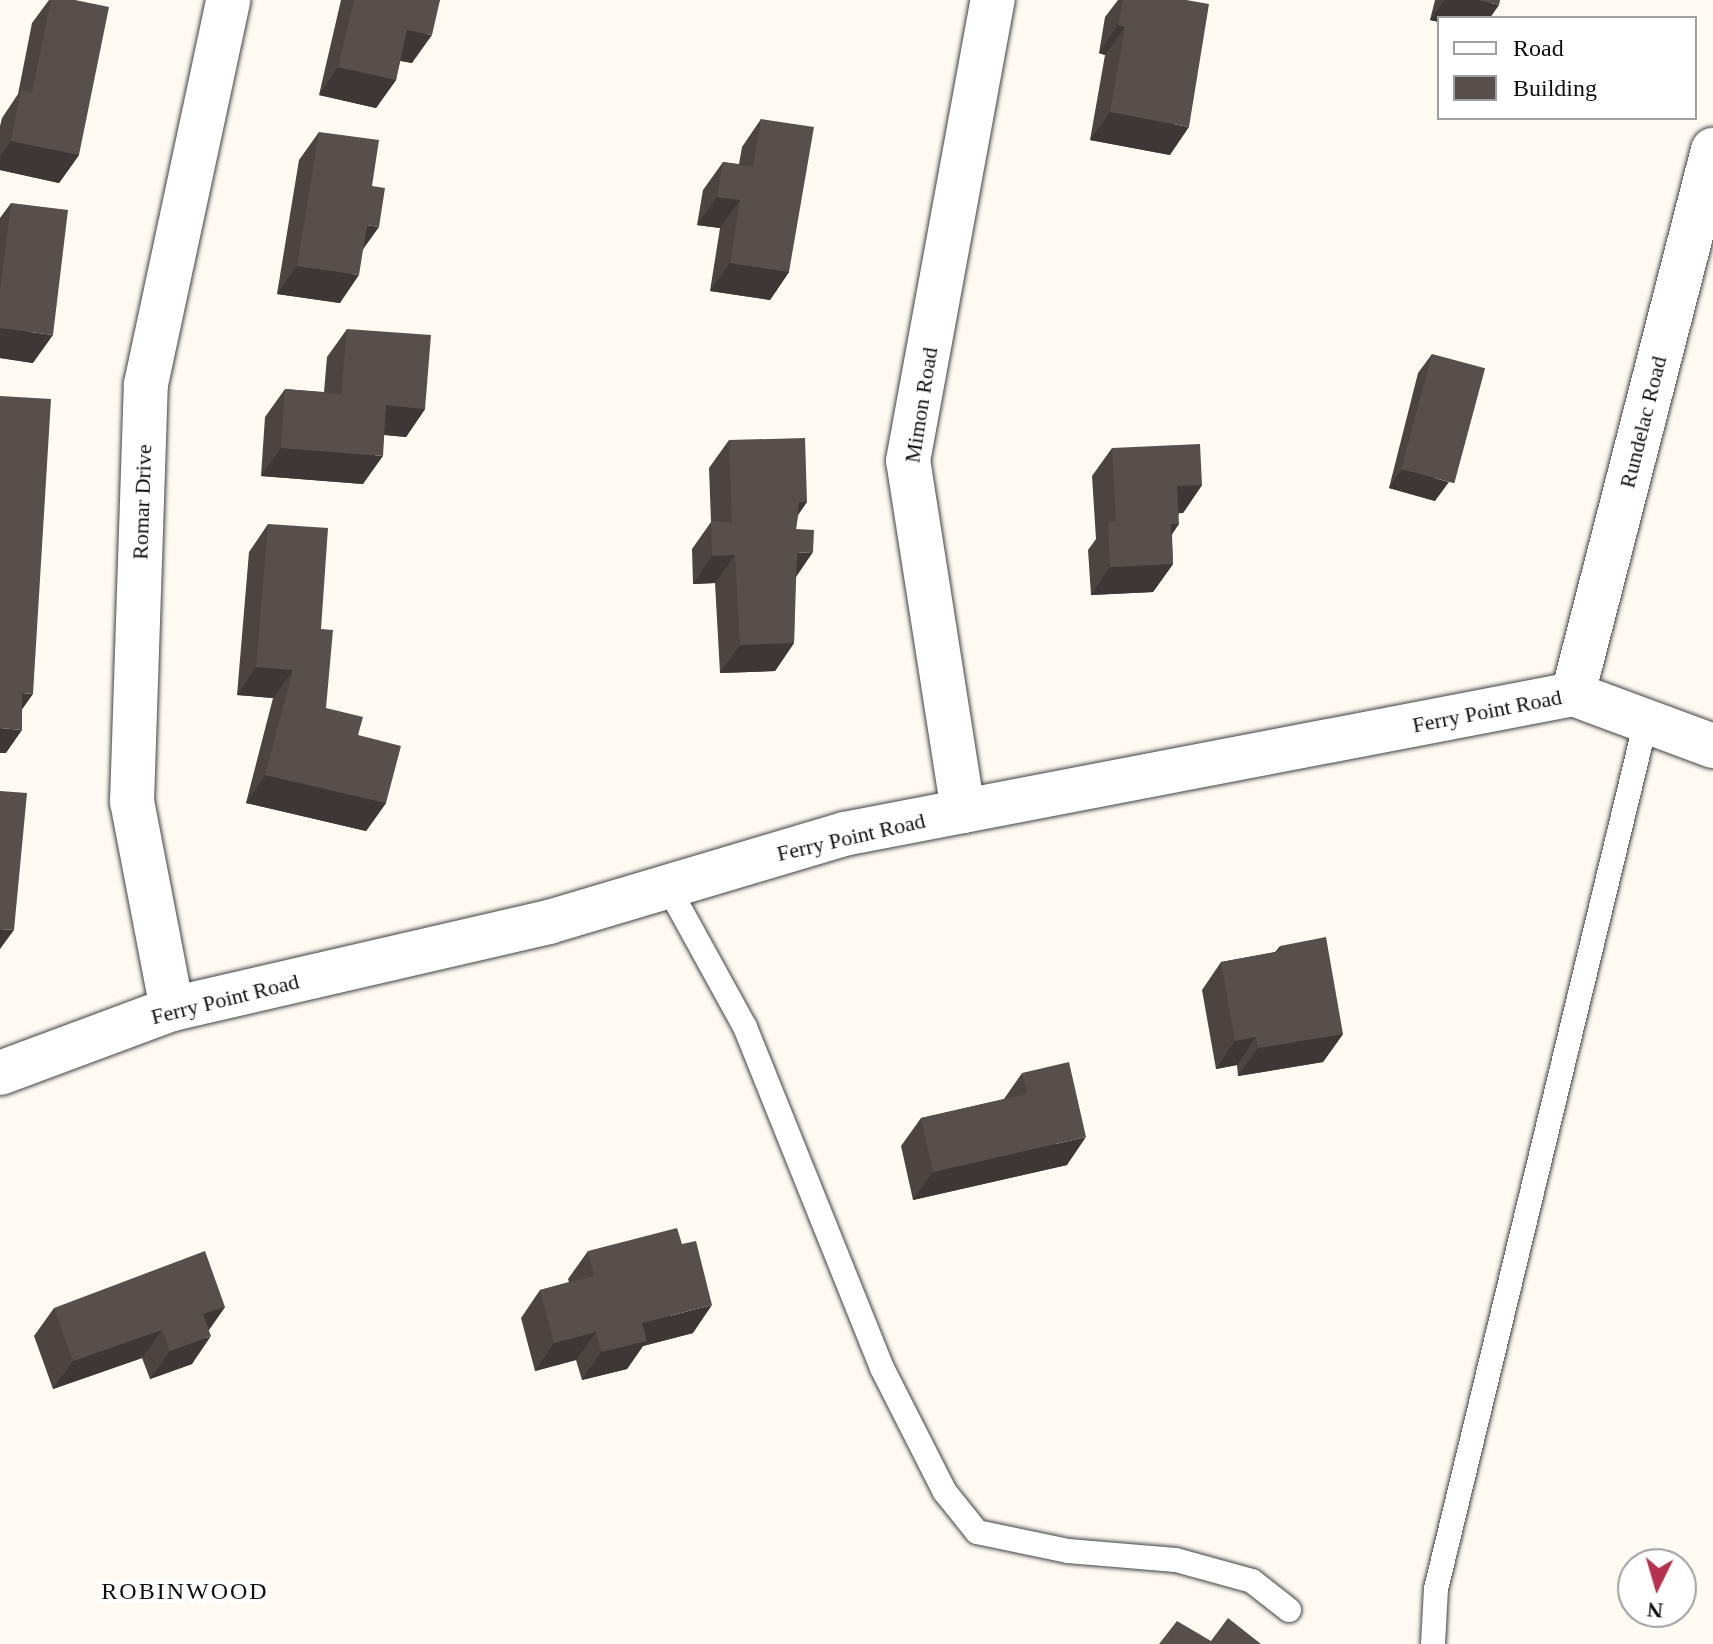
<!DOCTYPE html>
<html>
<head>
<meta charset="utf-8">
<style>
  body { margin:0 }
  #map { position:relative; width:1713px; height:1644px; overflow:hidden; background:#fefaf2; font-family:Georgia,serif }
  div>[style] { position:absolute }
  .roads { filter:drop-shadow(0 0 2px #424242) drop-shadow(0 0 2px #424242) }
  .service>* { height:24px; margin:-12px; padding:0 12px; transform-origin:12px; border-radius:12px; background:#fff }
  .minor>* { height:44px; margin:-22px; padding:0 22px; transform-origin:22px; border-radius:22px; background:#fff }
  .wall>* { inset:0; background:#4b4441 }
  .shaded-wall>* { inset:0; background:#3d3735 }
  .building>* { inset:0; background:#574f4c; transform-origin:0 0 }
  span { translate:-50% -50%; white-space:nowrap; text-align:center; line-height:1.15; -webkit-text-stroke:8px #fff; paint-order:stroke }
  .street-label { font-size:22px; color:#0f0f0f }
  .neighbourhood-label { font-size:24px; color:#0f0f0f; letter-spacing:2px }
  .legend { position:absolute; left:1437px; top:16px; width:260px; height:104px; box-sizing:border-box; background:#fff; border:2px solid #9f9f9f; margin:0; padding:10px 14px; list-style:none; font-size:24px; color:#0f0f0f }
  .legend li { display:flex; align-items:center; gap:16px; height:40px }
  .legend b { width:40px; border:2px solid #9f9f9f }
  .north { position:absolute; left:1617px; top:1548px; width:80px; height:80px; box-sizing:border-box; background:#fff; border:2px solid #9f9f9f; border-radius:50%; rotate:185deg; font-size:22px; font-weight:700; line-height:32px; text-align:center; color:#0f0f0f }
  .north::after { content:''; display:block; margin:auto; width:28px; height:36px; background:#b6314d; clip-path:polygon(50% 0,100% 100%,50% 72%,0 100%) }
</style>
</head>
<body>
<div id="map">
  <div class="roads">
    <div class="service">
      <div style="left:668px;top:887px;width:160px;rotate:61.2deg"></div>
      <div style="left:745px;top:1027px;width:367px;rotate:68.1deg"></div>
      <div style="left:882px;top:1368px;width:139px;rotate:63.1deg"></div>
      <div style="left:945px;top:1492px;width:51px;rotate:51.3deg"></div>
      <div style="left:977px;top:1532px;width:93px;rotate:11.8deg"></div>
      <div style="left:1068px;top:1551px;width:108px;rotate:4.8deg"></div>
      <div style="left:1176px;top:1560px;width:79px;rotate:15.4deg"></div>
      <div style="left:1252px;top:1581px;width:47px;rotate:38.1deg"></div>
      <div style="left:1433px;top:1644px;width:55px;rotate:-86.9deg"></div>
      <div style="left:1436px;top:1589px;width:893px;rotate:-76.4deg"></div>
    </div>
    <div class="minor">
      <div style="left:1573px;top:694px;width:562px;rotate:-75.57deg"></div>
      <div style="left:963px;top:811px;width:354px;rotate:-98.9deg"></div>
      <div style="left:908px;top:461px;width:469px;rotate:-79.6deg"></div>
      <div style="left:172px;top:1009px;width:211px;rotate:-100.9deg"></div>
      <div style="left:132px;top:802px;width:418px;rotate:-88.1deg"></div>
      <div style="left:146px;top:384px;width:393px;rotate:-77.9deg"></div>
      <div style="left:0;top:1073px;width:184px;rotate:-20.4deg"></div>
      <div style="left:172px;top:1009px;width:387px;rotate:-13deg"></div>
      <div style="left:549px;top:922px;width:308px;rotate:-16.6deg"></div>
      <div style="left:844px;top:834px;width:742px;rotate:-10.87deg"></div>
      <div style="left:1573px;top:694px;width:149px;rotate:20.4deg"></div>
    </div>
  </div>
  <div class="wall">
    <div style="clip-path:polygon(49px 0,75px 0,79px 155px,59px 183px,0 170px,0 126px,2px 118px,18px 94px,32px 23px)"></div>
    <div style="clip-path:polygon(341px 0,440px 0,412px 63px,400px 61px,396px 80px,376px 108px,319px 95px)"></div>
    <div style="clip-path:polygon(1118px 0,1186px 0,1170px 155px,1090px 140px,1105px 55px,1099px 53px,1105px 17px)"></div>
    <div style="clip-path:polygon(1435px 0,1500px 0,1439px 18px,1439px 22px,1430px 20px)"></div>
    <div style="clip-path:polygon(761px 119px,789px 272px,770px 300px,710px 291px,720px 228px,697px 225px,703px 190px,723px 162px,739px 164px,742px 147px)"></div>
    <div style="clip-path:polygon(319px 132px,363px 249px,340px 303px,277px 294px,299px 160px)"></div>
    <div style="clip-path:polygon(11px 203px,33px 363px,0 358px,0 218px)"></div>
    <div style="clip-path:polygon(347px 329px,425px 409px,406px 437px,384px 435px,363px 484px,261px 476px,265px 417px,285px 389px,324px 392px,327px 357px)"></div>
    <div style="clip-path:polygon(1432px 354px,1435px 501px,1389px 488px,1418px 373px)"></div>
    <div style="clip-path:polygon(729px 440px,798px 516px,796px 529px,794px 643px,775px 671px,720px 673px,715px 583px,693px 584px,692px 549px,711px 522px,709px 468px)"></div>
    <div style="clip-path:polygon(1112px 448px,1202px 485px,1183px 513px,1179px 513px,1172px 535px,1173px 564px,1153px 592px,1091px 595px,1088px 550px,1096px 539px,1092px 476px)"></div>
    <div style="clip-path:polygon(268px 524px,321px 629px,326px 708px,358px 735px,386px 803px,366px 831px,246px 803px,273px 698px,237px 695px,249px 552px)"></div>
    <div style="clip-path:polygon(1280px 946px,1343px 1034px,1323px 1062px,1238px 1076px,1237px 1065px,1216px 1069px,1202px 990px,1221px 962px,1275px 952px)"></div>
    <div style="clip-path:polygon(1022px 1073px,1067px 1165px,913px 1200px,901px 1146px,921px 1118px,1004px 1099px)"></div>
    <div style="clip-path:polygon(588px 1251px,693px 1333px,643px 1346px,627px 1369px,582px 1380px,576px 1360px,535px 1371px,521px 1318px,540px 1290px,569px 1282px,568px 1279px)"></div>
    <div style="clip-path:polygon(225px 1307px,209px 1330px,192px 1364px,150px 1379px,142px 1358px,53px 1389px,34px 1336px,54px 1308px)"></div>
  </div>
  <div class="shaded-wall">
    <div style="clip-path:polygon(1444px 0,1479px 0,1499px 5px,1490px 18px,1439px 18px,1439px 22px,1430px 20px)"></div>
    <div style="clip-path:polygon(1118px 25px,1125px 27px,1105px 55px,1099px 53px)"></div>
    <div style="clip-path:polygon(407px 30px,432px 35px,412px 63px,388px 58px)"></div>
    <div style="clip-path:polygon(338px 67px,396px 80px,376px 108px,319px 95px)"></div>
    <div style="clip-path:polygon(1110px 112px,1189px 127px,1170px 155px,1090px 140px)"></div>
    <div style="clip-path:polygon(11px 141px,79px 155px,59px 183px,0 170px,0 156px)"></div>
    <div style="clip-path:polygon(717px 197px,740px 200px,720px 228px,697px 225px)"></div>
    <div style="clip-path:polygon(367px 225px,379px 227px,359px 255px)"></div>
    <div style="clip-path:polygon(730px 263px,789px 272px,770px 300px,710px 291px)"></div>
    <div style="clip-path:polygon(297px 266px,359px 275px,340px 303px,277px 294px)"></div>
    <div style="clip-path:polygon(0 328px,53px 335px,33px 363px,0 358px)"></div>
    <div style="clip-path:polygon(386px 405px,425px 409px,406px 437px,366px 433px)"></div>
    <div style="clip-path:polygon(281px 448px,383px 456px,363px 484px,261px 476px)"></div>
    <div style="clip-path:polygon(1402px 469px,1449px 482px,1435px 501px,1389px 488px)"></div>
    <div style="clip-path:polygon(1202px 485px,1183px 513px,1157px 514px,1177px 486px)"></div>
    <div style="clip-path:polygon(799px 502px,807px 502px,788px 530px)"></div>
    <div style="clip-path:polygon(1171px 524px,1179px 524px,1160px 552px)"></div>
    <div style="clip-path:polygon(813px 552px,794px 580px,797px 553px)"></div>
    <div style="clip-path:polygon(735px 555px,715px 583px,693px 584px,712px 556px)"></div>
    <div style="clip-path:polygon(1173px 564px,1153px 592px,1091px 595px,1110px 567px)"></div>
    <div style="clip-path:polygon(794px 643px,775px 671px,720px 673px,740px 645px)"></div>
    <div style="clip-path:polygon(256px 667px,293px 670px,273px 698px,237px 695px)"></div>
    <div style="clip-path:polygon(22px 693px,33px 694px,16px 718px)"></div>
    <div style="clip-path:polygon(0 728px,22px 730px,6px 753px,0 753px)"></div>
    <div style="clip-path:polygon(265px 775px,386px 803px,366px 831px,246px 803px)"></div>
    <div style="clip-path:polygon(0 929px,14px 930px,0 949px)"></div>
    <div style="clip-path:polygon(1343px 1034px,1323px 1062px,1238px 1076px,1258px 1048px)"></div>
    <div style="clip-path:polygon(1256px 1037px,1237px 1065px,1216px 1069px,1235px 1041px)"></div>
    <div style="clip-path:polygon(1086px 1137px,1067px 1165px,913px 1200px,933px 1172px)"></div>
    <div style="clip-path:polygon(712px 1305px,693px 1333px,643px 1346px,627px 1369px,582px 1380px,601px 1352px,642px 1323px)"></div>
    <div style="clip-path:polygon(225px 1307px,205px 1335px,203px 1314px)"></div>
    <div style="clip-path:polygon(162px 1330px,142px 1358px,53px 1389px,73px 1361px)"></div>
    <div style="clip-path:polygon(596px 1332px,576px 1360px,535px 1371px,554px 1343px)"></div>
    <div style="clip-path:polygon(211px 1336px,192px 1364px,150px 1379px,170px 1351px)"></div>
  </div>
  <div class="building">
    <div style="clip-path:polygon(51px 0,75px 0,109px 7px,79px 155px,11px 141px,21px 90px,32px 92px)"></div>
    <div style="clip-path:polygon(354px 0,440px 0,432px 35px,407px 30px,396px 80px,338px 67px)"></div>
    <div style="clip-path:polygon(1123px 0,1186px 0,1209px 4px,1189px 127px,1110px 112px,1125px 27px,1118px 25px)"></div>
    <div style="clip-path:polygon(1479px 0,1500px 0,1499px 5px)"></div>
    <div style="clip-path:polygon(761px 119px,814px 127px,789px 272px,730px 263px,740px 200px,717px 197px,723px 162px,753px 167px)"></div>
    <div style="clip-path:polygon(319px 132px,379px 140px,372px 186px,385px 188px,379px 227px,367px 225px,359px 275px,297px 266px)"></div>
    <div style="clip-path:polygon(11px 203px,68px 210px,53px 335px,0 328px,0 291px)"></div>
    <div style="clip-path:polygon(347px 329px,431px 335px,425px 409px,386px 405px,383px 456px,281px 448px,285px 389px,341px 394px)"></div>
    <div style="left:1432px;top:354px;width:55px;height:119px;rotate:15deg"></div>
    <div style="clip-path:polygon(0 396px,51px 399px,33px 694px,22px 693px,22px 730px,0 728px)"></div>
    <div style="clip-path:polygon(805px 438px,807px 502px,799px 502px,796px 529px,814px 530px,813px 552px,797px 553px,794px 643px,740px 645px,735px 555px,712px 556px,711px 521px,732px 523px,729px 440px)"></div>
    <div style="clip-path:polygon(1200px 444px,1202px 485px,1177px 486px,1179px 524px,1171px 524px,1173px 564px,1110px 567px,1108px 522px,1116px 521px,1112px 448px)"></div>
    <div style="clip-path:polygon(268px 524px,328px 528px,321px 629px,333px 630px,326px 708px,363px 717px,358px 735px,401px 746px,386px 803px,265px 775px,293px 670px,256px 667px)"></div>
    <div style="clip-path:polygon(0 791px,27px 793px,14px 930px,0 929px)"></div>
    <div style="clip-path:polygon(1326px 937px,1343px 1034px,1258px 1048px,1256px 1037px,1235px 1041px,1221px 962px,1281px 951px,1280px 946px)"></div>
    <div style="clip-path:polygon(1069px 1062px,1086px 1137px,933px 1172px,921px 1118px,1027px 1094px,1022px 1073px)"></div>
    <div style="clip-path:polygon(677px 1228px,682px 1244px,696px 1241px,712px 1305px,642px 1323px,647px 1341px,601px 1352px,596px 1332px,554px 1343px,540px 1290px,594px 1276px,588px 1251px)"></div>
    <div style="clip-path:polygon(205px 1251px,225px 1307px,203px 1314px,211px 1336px,170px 1351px,162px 1330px,73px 1361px,54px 1308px)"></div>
    <div style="clip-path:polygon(1228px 1618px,1261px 1644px,1159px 1644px,1177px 1621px,1211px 1641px)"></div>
  </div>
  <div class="street-label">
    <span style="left:921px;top:405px;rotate:-81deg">Mimon Road</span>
    <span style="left:1643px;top:422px;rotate:-76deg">Rundelac Road</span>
    <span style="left:142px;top:502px;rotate:-88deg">Romar Drive</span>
    <span style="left:1487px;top:711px;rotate:-11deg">Ferry Point Road</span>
    <span style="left:851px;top:837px;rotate:-13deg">Ferry Point Road</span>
    <span style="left:225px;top:999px;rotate:-14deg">Ferry Point Road</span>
  </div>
  <div class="neighbourhood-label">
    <span style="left:185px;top:1592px">ROBINWOOD</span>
  </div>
  <ul class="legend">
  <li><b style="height:10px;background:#fff"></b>Road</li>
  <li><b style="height:22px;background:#574f4c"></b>Building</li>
  </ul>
  <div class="north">N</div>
</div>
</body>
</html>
